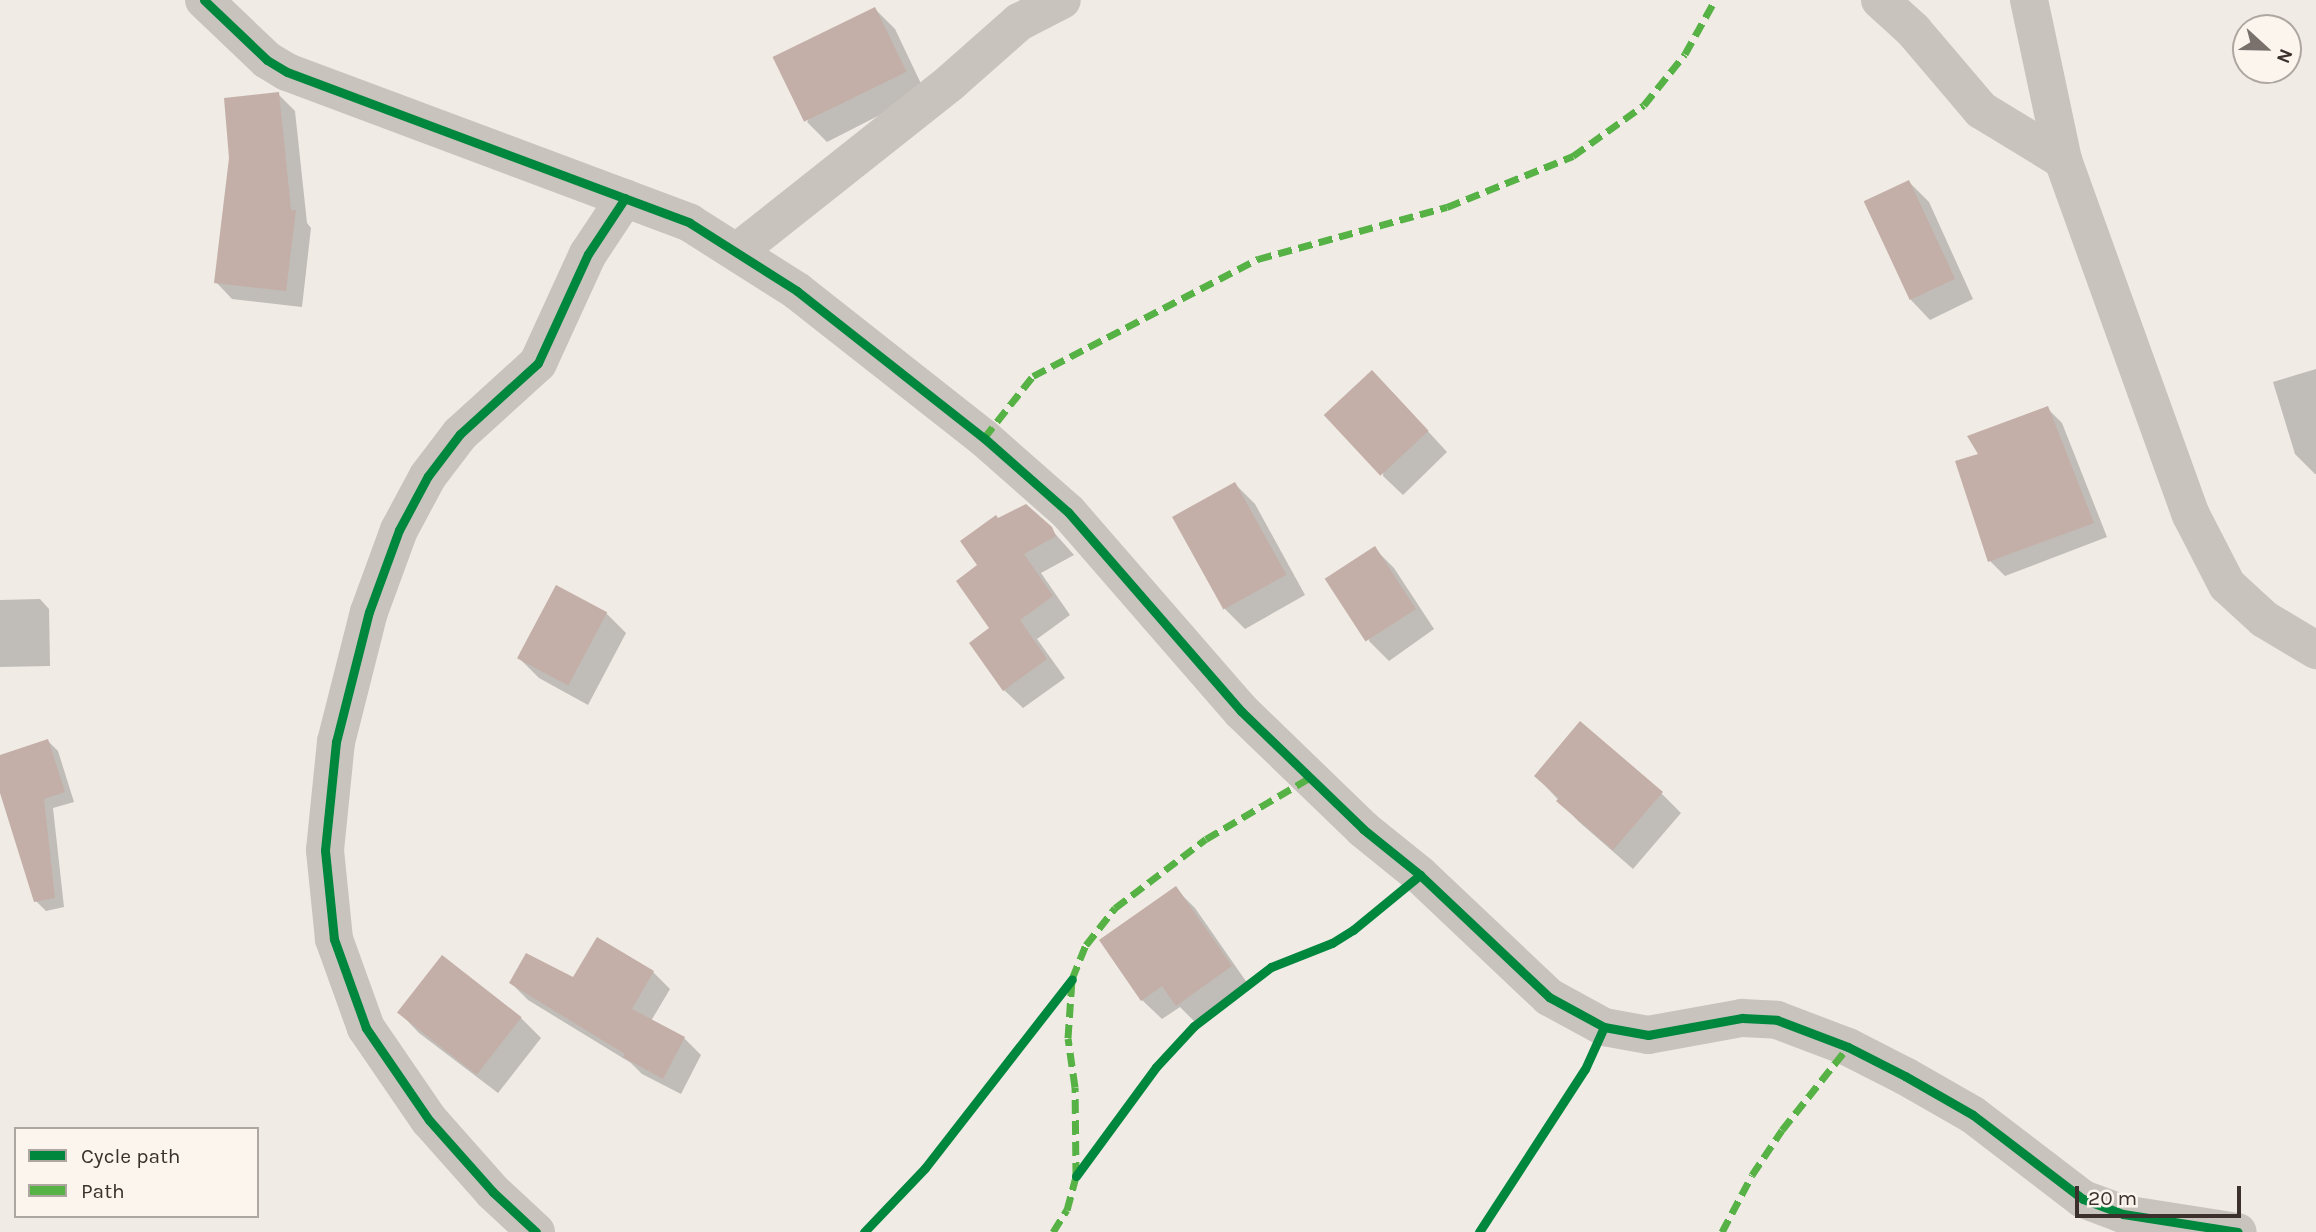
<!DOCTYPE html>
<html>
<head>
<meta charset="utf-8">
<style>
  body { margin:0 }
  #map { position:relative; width:2316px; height:1232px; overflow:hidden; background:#f0ebe5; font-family:Karla,sans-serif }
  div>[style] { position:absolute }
  .shadow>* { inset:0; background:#0003 }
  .building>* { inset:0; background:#c3afa7; transform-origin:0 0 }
  .minor>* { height:38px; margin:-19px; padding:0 19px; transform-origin:19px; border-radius:19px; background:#c9c3be }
  .quiet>* { height:7px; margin-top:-3.5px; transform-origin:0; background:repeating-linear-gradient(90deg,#57b246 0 14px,transparent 0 21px) }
  .cycleway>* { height:9px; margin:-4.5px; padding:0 4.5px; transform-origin:4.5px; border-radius:4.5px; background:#00873e }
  span { translate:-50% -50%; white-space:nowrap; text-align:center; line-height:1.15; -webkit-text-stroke:5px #fbf5ee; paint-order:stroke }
  .legend { position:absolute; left:14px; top:1127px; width:245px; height:91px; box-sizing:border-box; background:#fbf5ee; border:2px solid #aea6a0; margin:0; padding:9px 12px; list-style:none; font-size:21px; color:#3b302b }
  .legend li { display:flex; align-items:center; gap:14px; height:35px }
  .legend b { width:35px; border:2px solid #aea6a0 }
  .north { position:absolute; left:2232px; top:14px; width:70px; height:70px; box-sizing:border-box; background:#fbf5ee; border:2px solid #aea6a0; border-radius:50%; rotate:112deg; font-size:19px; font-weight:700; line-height:28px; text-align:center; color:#3b302b }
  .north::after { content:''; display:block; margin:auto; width:24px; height:32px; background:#7a716c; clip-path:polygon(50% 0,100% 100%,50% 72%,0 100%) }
  .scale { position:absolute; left:2075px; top:1186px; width:166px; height:32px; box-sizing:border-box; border:4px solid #3b302b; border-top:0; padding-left:9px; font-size:21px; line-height:24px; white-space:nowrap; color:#3b302b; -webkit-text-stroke:5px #fbf5ee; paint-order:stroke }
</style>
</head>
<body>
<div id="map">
  <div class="shadow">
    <div style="clip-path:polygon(875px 9px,895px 29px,925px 92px,827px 142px,807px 122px)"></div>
    <div style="clip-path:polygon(278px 94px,295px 111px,307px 223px,311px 228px,302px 307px,232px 299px,216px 282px)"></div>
    <div style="clip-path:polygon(1909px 182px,1929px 202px,1973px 299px,1930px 320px,1911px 300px)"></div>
    <div style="clip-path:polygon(2316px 369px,2316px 474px,2315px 474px,2295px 454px,2273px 382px)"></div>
    <div style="clip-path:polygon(1392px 392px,1447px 452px,1403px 495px,1383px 476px)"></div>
    <div style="clip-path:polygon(2047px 408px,2062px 423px,2107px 537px,2005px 576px,1990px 561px,1980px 455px)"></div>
    <div style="clip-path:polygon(1235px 484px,1255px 504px,1305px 595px,1245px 629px,1225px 609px)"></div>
    <div style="clip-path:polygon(999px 520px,1050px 528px,1074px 555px,1041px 573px,1070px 615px,1037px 639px,1065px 678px,1023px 708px,1004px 690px,979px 566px)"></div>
    <div style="clip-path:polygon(1374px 548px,1394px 568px,1434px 629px,1389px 661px,1369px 641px)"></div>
    <div style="clip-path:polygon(40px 599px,49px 609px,50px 666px,0 667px,0 600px)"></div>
    <div style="clip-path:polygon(606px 613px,626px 633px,588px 705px,539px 678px,519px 658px)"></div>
    <div style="clip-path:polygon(48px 741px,58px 751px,74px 802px,53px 808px,64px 907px,46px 911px,36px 901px,0 788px,0 757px)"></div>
    <div style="clip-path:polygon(1536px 776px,1661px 793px,1681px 813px,1633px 869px,1578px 821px)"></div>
    <div style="clip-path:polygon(1175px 888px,1195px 908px,1250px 987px,1197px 1024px,1180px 1007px,1162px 1019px,1142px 1000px)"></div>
    <div style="clip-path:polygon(653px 972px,670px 989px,651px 1021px,684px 1038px,701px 1055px,681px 1094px,642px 1074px,631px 1063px,528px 1000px,511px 983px)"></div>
    <div style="clip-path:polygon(400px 1013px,521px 1018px,541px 1038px,498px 1093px,419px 1033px)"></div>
  </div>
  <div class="building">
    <div style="left:875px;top:7px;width:72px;height:114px;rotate:64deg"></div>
    <div style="clip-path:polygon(279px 92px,291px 210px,296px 210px,286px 291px,214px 283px,229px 158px,224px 98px)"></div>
    <div style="left:1909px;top:180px;width:109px;height:50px;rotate:65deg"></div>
    <div style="left:1372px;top:370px;width:83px;height:66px;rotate:47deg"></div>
    <div style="clip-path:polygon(2048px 406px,2094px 523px,1988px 562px,1955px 461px,1978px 454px,1967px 436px)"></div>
    <div style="left:1235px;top:482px;width:106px;height:72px;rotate:61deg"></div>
    <div style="clip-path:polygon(1026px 504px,1052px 527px,1056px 536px,1024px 554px,1053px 596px,1020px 620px,1047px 659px,1003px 691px,969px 643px,989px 628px,956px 581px,977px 565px,960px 541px,996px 515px,998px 518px)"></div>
    <div style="left:1375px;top:546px;width:75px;height:60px;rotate:57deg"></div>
    <div style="left:556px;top:585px;width:58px;height:83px;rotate:28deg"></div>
    <div style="clip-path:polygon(1580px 721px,1663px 792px,1613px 850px,1556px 801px,1559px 798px,1534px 776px)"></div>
    <div style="clip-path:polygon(48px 739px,65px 792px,44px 799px,55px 898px,34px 902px,0 793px,0 755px)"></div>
    <div style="clip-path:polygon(1176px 886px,1232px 966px,1176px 1006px,1162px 986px,1141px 1001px,1099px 940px)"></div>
    <div style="clip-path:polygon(597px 937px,654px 971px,632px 1009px,685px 1037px,663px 1079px,623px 1057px,625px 1054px,509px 983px,526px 953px,573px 977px)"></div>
    <div style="left:442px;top:955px;width:101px;height:73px;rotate:38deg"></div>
  </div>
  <div class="minor">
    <div style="left:204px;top:0;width:87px;rotate:43.6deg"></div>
    <div style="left:267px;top:60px;width:23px;rotate:31deg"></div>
    <div style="left:287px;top:72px;width:430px;rotate:20.5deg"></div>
    <div style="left:690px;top:223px;width:127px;rotate:32.4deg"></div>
    <div style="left:797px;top:291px;width:238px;rotate:38.2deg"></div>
    <div style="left:984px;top:438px;width:112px;rotate:41.4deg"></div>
    <div style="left:1068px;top:512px;width:264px;rotate:49deg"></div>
    <div style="left:1241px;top:711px;width:170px;rotate:44deg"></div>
    <div style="left:1363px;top:829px;width:73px;rotate:38.9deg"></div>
    <div style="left:1420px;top:875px;width:178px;rotate:43.4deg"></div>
    <div style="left:1549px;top:997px;width:63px;rotate:28.6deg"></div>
    <div style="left:1604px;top:1027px;width:45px;rotate:10.3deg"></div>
    <div style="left:1648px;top:1035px;width:96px;rotate:-10.3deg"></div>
    <div style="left:1742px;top:1018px;width:35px;rotate:3deg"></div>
    <div style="left:1777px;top:1020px;width:76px;rotate:20.8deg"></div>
    <div style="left:1848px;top:1047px;width:64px;rotate:27deg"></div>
    <div style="left:1905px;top:1076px;width:78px;rotate:29.8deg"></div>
    <div style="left:1973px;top:1115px;width:138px;rotate:37.4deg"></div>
    <div style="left:2083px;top:1199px;width:43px;rotate:20.6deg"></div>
    <div style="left:2123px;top:1214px;width:116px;rotate:8.9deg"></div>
    <div style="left:1880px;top:0;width:45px;rotate:42.3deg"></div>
    <div style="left:1913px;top:30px;width:105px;rotate:49.6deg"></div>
    <div style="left:1981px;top:110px;width:96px;rotate:31.4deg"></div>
    <div style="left:2029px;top:0;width:164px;rotate:78deg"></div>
    <div style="left:2063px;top:160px;width:377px;rotate:70.2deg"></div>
    <div style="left:2191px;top:515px;width:79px;rotate:62.8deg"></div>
    <div style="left:2227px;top:585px;width:50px;rotate:42.6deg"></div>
    <div style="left:2264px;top:619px;width:61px;rotate:30.8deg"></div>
    <div style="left:738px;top:251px;width:272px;rotate:-38.4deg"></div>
    <div style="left:951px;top:82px;width:91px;rotate:-41.4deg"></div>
    <div style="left:1019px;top:22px;width:48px;rotate:-27.1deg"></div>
    <div style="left:536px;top:1232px;width:59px;rotate:-137.1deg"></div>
    <div style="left:493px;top:1192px;width:96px;rotate:-131.6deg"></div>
    <div style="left:429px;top:1120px;width:112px;rotate:-124.4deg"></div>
    <div style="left:366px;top:1028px;width:95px;rotate:-109.8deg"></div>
    <div style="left:334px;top:939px;width:89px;rotate:-95.8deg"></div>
    <div style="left:325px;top:850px;width:109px;rotate:-84.2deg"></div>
    <div style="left:336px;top:742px;width:134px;rotate:-75.8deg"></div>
    <div style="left:369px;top:612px;width:87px;rotate:-69.9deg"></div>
    <div style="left:399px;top:530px;width:61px;rotate:-61.8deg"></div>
    <div style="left:428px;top:476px;width:53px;rotate:-52.7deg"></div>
    <div style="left:460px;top:434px;width:105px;rotate:-42.3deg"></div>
    <div style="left:538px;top:363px;width:120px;rotate:-65.4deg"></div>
    <div style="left:588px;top:254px;width:67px;rotate:-56.5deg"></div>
  </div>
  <div class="quiet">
    <div style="left:984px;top:438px;width:79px;rotate:-51.7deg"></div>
    <div style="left:1033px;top:376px;width:254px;rotate:-27.5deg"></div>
    <div style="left:1258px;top:259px;width:196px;rotate:-15.4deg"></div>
    <div style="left:1447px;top:207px;width:136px;rotate:-22deg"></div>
    <div style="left:1573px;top:156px;width:87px;rotate:-35.7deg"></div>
    <div style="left:1644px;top:105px;width:65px;rotate:-51.2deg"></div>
    <div style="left:1685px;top:54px;width:62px;rotate:-60.9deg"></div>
    <div style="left:1053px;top:1232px;width:26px;rotate:-58deg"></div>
    <div style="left:1067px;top:1210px;width:35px;rotate:-75deg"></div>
    <div style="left:1076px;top:1176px;width:89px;rotate:-90.6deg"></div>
    <div style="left:1075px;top:1087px;width:49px;rotate:-98.1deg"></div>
    <div style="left:1068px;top:1038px;width:59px;rotate:-86.1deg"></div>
    <div style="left:1072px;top:979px;width:37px;rotate:-68deg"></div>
    <div style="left:1086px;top:945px;width:47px;rotate:-51.9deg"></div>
    <div style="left:1115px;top:908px;width:114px;rotate:-37.2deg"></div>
    <div style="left:1206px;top:839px;width:120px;rotate:-30.6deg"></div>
    <div style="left:1722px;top:1232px;width:64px;rotate:-62.2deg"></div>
    <div style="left:1752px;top:1175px;width:54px;rotate:-56.3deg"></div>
    <div style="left:1782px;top:1130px;width:106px;rotate:-51.5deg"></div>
  </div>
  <div class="cycleway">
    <div style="left:204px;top:0;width:87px;rotate:43.6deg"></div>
    <div style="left:267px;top:60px;width:23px;rotate:31deg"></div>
    <div style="left:287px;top:72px;width:430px;rotate:20.5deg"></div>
    <div style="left:690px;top:223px;width:127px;rotate:32.4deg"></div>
    <div style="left:797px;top:291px;width:238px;rotate:38.2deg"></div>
    <div style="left:984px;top:438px;width:112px;rotate:41.4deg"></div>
    <div style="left:1068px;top:512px;width:264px;rotate:49deg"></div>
    <div style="left:1241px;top:711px;width:170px;rotate:44deg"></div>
    <div style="left:1363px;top:829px;width:73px;rotate:38.9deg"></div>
    <div style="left:1420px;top:875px;width:178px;rotate:43.4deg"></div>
    <div style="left:1549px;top:997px;width:63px;rotate:28.6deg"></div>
    <div style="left:1604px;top:1027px;width:45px;rotate:10.3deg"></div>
    <div style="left:1648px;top:1035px;width:96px;rotate:-10.3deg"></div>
    <div style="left:1742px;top:1018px;width:35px;rotate:3deg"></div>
    <div style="left:1777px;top:1020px;width:76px;rotate:20.8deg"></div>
    <div style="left:1848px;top:1047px;width:64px;rotate:27deg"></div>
    <div style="left:1905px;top:1076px;width:78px;rotate:29.8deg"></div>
    <div style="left:1973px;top:1115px;width:138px;rotate:37.4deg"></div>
    <div style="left:2083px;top:1199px;width:43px;rotate:20.6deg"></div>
    <div style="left:2123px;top:1214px;width:116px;rotate:8.9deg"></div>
    <div style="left:1076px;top:1176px;width:135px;rotate:-53.7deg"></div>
    <div style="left:1156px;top:1067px;width:56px;rotate:-47.2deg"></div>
    <div style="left:1194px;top:1026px;width:97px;rotate:-37.5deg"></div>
    <div style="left:1271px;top:967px;width:66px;rotate:-21.5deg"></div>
    <div style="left:1332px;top:943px;width:25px;rotate:-32deg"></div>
    <div style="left:1353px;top:930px;width:87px;rotate:-39.4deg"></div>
    <div style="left:536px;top:1232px;width:59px;rotate:-137.1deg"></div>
    <div style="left:493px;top:1192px;width:96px;rotate:-131.6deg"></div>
    <div style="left:429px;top:1120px;width:112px;rotate:-124.4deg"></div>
    <div style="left:366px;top:1028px;width:95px;rotate:-109.8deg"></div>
    <div style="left:334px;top:939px;width:89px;rotate:-95.8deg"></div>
    <div style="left:325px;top:850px;width:109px;rotate:-84.2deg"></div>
    <div style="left:336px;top:742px;width:134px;rotate:-75.8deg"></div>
    <div style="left:369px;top:612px;width:87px;rotate:-69.9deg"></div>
    <div style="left:399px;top:530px;width:61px;rotate:-61.8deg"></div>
    <div style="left:428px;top:476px;width:53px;rotate:-52.7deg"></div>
    <div style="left:460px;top:434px;width:105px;rotate:-42.3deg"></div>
    <div style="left:538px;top:363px;width:120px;rotate:-65.4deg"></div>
    <div style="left:588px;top:254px;width:67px;rotate:-56.5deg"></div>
    <div style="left:864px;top:1232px;width:88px;rotate:-46.4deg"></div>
    <div style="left:925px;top:1168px;width:239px;rotate:-52.1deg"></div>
    <div style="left:1479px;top:1232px;width:194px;rotate:-57deg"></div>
    <div style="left:1585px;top:1069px;width:46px;rotate:-65.7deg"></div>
  </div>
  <ul class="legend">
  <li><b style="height:9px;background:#00873e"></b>Cycle path</li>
  <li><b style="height:9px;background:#57b246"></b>Path</li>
  </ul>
  <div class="north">N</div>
  <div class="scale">20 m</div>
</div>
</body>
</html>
